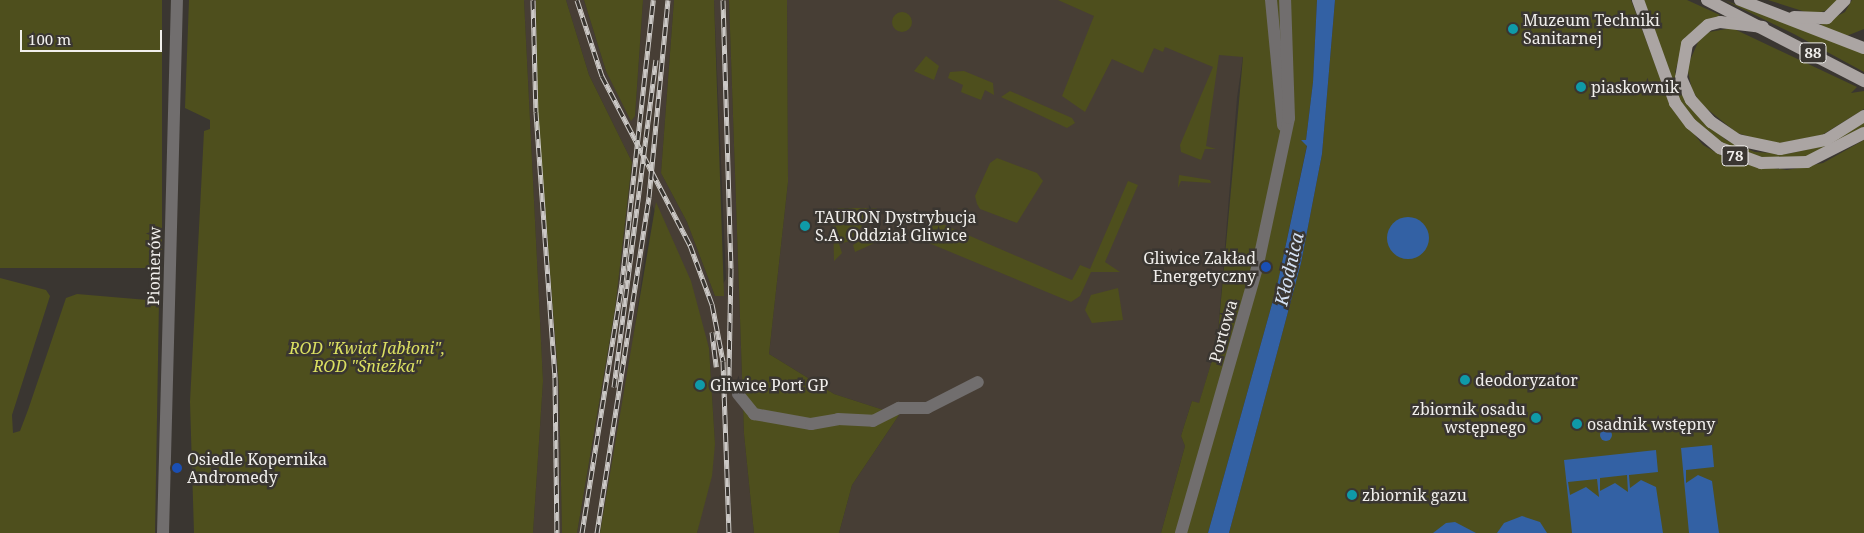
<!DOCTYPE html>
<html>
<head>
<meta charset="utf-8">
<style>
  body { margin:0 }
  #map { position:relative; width:1864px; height:533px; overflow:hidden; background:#3a3631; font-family:"Noto Serif",serif }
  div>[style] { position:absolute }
  .built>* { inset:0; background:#473e35 }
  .green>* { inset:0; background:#4e4f1d; transform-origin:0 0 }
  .round { border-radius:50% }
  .water>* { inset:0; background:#3361a4 }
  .minor>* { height:12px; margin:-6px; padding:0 6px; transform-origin:6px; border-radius:6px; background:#716e6e }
  .major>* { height:12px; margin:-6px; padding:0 6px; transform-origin:6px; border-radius:6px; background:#aba5a3 }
  .rail>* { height:5px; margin-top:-2.5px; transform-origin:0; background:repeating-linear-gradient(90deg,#3a3631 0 9px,#ccc9c6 0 18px); box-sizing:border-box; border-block:1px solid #ccc9c6 }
  .dots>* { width:14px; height:14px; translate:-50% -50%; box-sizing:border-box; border:2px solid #3a3631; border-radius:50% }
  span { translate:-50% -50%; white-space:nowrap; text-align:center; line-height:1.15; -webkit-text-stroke:5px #3a3631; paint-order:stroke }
  .shield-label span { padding:1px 4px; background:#3a3631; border:1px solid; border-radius:4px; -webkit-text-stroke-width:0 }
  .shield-label { font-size:15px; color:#f1efec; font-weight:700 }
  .poi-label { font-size:16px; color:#f1efec }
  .left { translate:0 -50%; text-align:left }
  .right { translate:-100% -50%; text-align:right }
  .street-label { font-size:16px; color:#f1efec }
  .park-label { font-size:16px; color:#dbe061; font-style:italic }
  .water-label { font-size:18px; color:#d5e2f5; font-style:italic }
  .scale { position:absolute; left:20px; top:30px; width:142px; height:22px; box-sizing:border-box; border:2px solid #f1efec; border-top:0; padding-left:6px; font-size:15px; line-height:18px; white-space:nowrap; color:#f1efec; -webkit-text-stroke:4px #3a3631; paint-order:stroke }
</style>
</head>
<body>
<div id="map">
  <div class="built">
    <div style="clip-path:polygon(524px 0,536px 0,537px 113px,559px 385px,562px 533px,533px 533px,543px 381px)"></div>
    <div style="clip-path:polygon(566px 0,584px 0,606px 71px,635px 116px,643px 0,674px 0,661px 173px,687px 222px,715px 296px,726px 279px,714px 0,729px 0,744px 434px,754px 533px,697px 533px,715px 444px,709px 348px,652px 204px,626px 392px,600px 533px,577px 533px,615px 309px,632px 162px,589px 75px)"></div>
    <div style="clip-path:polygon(787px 0,1251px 0,1237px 98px,1217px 344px,1199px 404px,1192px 401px,1185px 423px,1181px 436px,1185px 446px,1161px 533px,839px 533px,852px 485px,899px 415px,834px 394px,769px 354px,788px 182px)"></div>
  </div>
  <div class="green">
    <div style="left:0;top:0;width:162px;height:268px"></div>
    <div style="clip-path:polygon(189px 0,524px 0,543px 381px,533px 533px,194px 533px,190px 402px,204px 131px,210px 129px,210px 120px,185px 108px)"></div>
    <div style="clip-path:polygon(536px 0,566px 0,589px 75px,632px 162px,615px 309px,577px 533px,562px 533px,559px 385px,537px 113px)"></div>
    <div style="clip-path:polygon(584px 0,643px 0,635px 116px,631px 121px,606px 71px)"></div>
    <div style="clip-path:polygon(674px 0,714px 0,724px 296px,715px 296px,687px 222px,661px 173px)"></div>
    <div style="clip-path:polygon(729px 0,787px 0,788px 182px,769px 354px,834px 394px,899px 415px,852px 485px,839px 533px,754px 533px,744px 434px)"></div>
    <div style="clip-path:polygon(1058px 0,1317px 0,1313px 82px,1306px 140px,1301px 140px,1307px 145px,1277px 286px,1208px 533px,1161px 533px,1185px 446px,1181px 436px,1185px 423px,1192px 401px,1199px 403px,1217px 344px,1243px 57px,1219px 55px,1206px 146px,1216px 149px,1205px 149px,1201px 160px,1181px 152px,1180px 145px,1213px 67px,1165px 47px,1163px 52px,1154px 48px,1143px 73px,1112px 59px,1085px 112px,1062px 96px,1094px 16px)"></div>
    <div style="clip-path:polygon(1335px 0,1631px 0,1671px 107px,1703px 145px,1731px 161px,1787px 170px,1823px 163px,1864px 140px,1864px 533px,1229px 533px,1301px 263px,1322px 154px)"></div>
    <div style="clip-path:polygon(1644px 0,1687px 0,1720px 15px,1685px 38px,1675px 72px,1691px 109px,1726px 140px,1755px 152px,1787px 154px,1822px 146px,1864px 122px,1864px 128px,1815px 155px,1775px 160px,1737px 151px,1704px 131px,1681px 104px)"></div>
    <div style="clip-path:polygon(1724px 0,1864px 53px,1864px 72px,1794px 34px)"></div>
    <div style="clip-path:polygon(1768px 0,1839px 0,1825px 11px,1812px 14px)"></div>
    <div style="clip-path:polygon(1852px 0,1864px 0,1864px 29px,1844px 37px,1820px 25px,1845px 12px)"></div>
    <div class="round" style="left:892px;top:12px;width:20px;height:20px"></div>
    <div style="clip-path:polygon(1732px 28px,1857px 87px,1851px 93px,1864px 91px,1864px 109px,1822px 135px,1776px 144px,1737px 133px,1701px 104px,1692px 90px,1687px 67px,1699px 40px,1709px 32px)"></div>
    <div style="clip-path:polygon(926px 56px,939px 66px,934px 80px,914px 71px)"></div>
    <div style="clip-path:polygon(964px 71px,993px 83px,994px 95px,985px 90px,981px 100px,961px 92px,963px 85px,948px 78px,950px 72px)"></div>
    <div style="clip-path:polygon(1010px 91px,1072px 118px,1075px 123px,1067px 128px,1001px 97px)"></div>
    <div style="clip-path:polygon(997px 158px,1037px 173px,1043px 181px,1017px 223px,980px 209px,977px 204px,975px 196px,990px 163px)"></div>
    <div style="clip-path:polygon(1179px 175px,1210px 180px,1211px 183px,1181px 181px,1178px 188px)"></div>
    <div style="clip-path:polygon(1128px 181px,1138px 185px,1105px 262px,1120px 272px,1091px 272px,1080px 296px,1071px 302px,924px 241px,933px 220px,1072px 280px,1080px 265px,1090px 269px)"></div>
    <div style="clip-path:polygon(656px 202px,691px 281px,709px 348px,715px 444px,712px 476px,697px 533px,600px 533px)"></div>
    <div style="clip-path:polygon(838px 208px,877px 208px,850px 241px,839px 244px,842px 253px,834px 261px,833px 213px)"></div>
    <div style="clip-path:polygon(878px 229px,879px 241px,855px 252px,853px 245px)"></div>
    <div style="clip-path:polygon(0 278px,46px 290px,50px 296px,12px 415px,13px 433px,20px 431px,28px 410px,66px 298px,77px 294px,159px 301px,155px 533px,0 533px)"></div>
    <div style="clip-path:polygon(1118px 288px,1123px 320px,1092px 323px,1085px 310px,1091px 295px)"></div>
  </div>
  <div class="water">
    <div style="clip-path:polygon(1317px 0,1335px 0,1322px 154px,1301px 263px,1229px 533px,1208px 533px,1277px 286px,1307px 146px,1301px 140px,1306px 140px,1313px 82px)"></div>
    <div class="round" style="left:1387px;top:217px;width:42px;height:42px"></div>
    <div class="round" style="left:1600px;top:429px;width:12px;height:12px"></div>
    <div style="clip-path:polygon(1712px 445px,1714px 467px,1686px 470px,1686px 483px,1698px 475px,1712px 481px,1719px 533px,1689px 533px,1681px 448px)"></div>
    <div style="clip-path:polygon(evenodd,1656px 450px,1658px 472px,1629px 475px,1630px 488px,1641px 480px,1656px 487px,1663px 533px,1572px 533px,1564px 460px,1656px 450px,1627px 475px,1628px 492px,1615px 483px,1600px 491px,1600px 478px,1627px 475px,1656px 450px,1597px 479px,1599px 497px,1586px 487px,1570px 495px,1568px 482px,1597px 479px)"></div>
    <div style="clip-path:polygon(1522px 516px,1540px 522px,1547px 533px,1497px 533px,1504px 523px)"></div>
    <div style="clip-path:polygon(1455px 522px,1476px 533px,1433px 533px,1446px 523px)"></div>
  </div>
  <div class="minor">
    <div style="left:1271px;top:0;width:126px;rotate:84.5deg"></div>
    <div style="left:738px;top:394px;width:26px;rotate:51deg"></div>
    <div style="left:754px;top:414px;width:58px;rotate:10deg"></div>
    <div style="left:811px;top:424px;width:27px;rotate:-10deg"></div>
    <div style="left:838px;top:419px;width:35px;rotate:3deg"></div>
    <div style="left:873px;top:421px;width:29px;rotate:-27deg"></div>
    <div style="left:899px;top:408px;width:28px"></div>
    <div style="left:927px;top:408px;width:57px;rotate:-27deg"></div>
    <div style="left:163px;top:533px;width:533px;rotate:-88.5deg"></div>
    <div style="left:1181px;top:533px;width:280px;rotate:-74deg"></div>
    <div style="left:1258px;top:264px;width:149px;rotate:-78deg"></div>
    <div style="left:1289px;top:118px;width:118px;rotate:-91.9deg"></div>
  </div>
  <div class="major">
    <div style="left:1638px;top:0;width:109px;rotate:70.2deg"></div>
    <div style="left:1675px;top:103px;width:26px;rotate:53deg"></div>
    <div style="left:1691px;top:124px;width:38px;rotate:40deg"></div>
    <div style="left:1720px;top:148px;width:44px;rotate:20.1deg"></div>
    <div style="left:1761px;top:163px;width:46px;rotate:-1.2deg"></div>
    <div style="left:1807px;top:162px;width:64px;rotate:-27deg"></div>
    <div style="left:1707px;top:0;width:177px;rotate:27.3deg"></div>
    <div style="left:1740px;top:0;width:133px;rotate:21.2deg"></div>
    <div style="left:1794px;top:17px;width:33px;rotate:2deg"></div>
    <div style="left:1827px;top:18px;width:25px;rotate:-45deg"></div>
    <div style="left:1763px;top:27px;width:43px;rotate:-173.4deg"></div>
    <div style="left:1720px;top:22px;width:12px;rotate:166deg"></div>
    <div style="left:1708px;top:25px;width:28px;rotate:138deg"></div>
    <div style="left:1687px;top:44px;width:35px;rotate:100deg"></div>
    <div style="left:1681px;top:78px;width:24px;rotate:66deg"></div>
    <div style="left:1691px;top:100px;width:30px;rotate:48deg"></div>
    <div style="left:1711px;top:122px;width:32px;rotate:34deg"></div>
    <div style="left:1738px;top:140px;width:43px;rotate:12.1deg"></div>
    <div style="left:1780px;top:149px;width:47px;rotate:-11.1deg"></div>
    <div style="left:1826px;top:140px;width:45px;rotate:-32.3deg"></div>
  </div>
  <div class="rail">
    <div style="left:533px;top:0;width:112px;rotate:88.5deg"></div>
    <div style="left:536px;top:112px;width:266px;rotate:85.9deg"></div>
    <div style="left:555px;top:377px;width:156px;rotate:89.3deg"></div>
    <div style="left:577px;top:0;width:80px;rotate:71.8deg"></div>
    <div style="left:602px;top:76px;width:191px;rotate:62.5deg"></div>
    <div style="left:690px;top:245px;width:63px;rotate:69.6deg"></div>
    <div style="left:712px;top:304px;width:58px;rotate:79.1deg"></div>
    <div style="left:723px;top:361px;width:172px;rotate:88deg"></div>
    <div style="left:723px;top:0;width:268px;rotate:88.3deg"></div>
    <div style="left:731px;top:268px;width:109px;rotate:91.1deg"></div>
    <div style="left:712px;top:332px;width:35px;rotate:83deg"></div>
    <div style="left:614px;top:387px;width:330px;rotate:-82.7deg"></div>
    <div style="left:582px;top:533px;width:253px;rotate:-80.9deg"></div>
    <div style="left:622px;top:283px;width:285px;rotate:-83.7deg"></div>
    <div style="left:597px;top:533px;width:340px;rotate:-81.2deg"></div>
    <div style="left:649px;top:197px;width:198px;rotate:-84.5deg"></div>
  </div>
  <div class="dots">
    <div style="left:1513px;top:29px;background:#0f9aa8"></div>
    <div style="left:1581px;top:87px;background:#0f9aa8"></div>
    <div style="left:805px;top:226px;background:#0f9aa8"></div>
    <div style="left:1266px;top:267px;background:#1a4fb4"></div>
    <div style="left:1465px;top:380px;background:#0f9aa8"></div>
    <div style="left:700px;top:385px;background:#0f9aa8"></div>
    <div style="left:1536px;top:418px;background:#0f9aa8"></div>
    <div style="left:1577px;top:424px;background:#0f9aa8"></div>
    <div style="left:177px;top:468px;background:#1a4fb4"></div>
    <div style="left:1352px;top:495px;background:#0f9aa8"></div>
  </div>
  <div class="shield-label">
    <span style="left:1813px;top:53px">88</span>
    <span style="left:1735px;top:156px">78</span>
  </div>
  <div class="poi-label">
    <span class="left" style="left:1523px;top:29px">Muzeum Techniki<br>Sanitarnej</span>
    <span class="left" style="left:1591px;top:87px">piaskownik</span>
    <span class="left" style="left:815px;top:226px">TAURON Dystrybucja<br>S.A. Oddział Gliwice</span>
    <span class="right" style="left:1256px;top:267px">Gliwice Zakład<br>Energetyczny</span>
    <span class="left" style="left:1475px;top:380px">deodoryzator</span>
    <span class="left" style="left:710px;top:385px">Gliwice Port GP</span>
    <span class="right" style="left:1526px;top:418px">zbiornik osadu<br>wstępnego</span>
    <span class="left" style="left:1587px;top:424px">osadnik wstępny</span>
    <span class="left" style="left:187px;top:468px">Osiedle Kopernika<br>Andromedy</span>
    <span class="left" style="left:1362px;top:495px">zbiornik gazu</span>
  </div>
  <div class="street-label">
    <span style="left:154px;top:266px;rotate:-89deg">Pionierów</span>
    <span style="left:1223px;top:331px;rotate:-74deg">Portowa</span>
  </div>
  <div class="park-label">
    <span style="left:367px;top:357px">ROD "Kwiat Jabłoni",<br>ROD "Śnieżka"</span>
  </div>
  <div class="water-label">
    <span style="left:1289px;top:269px;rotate:-77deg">Kłodnica</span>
  </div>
  <div class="scale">100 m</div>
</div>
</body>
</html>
